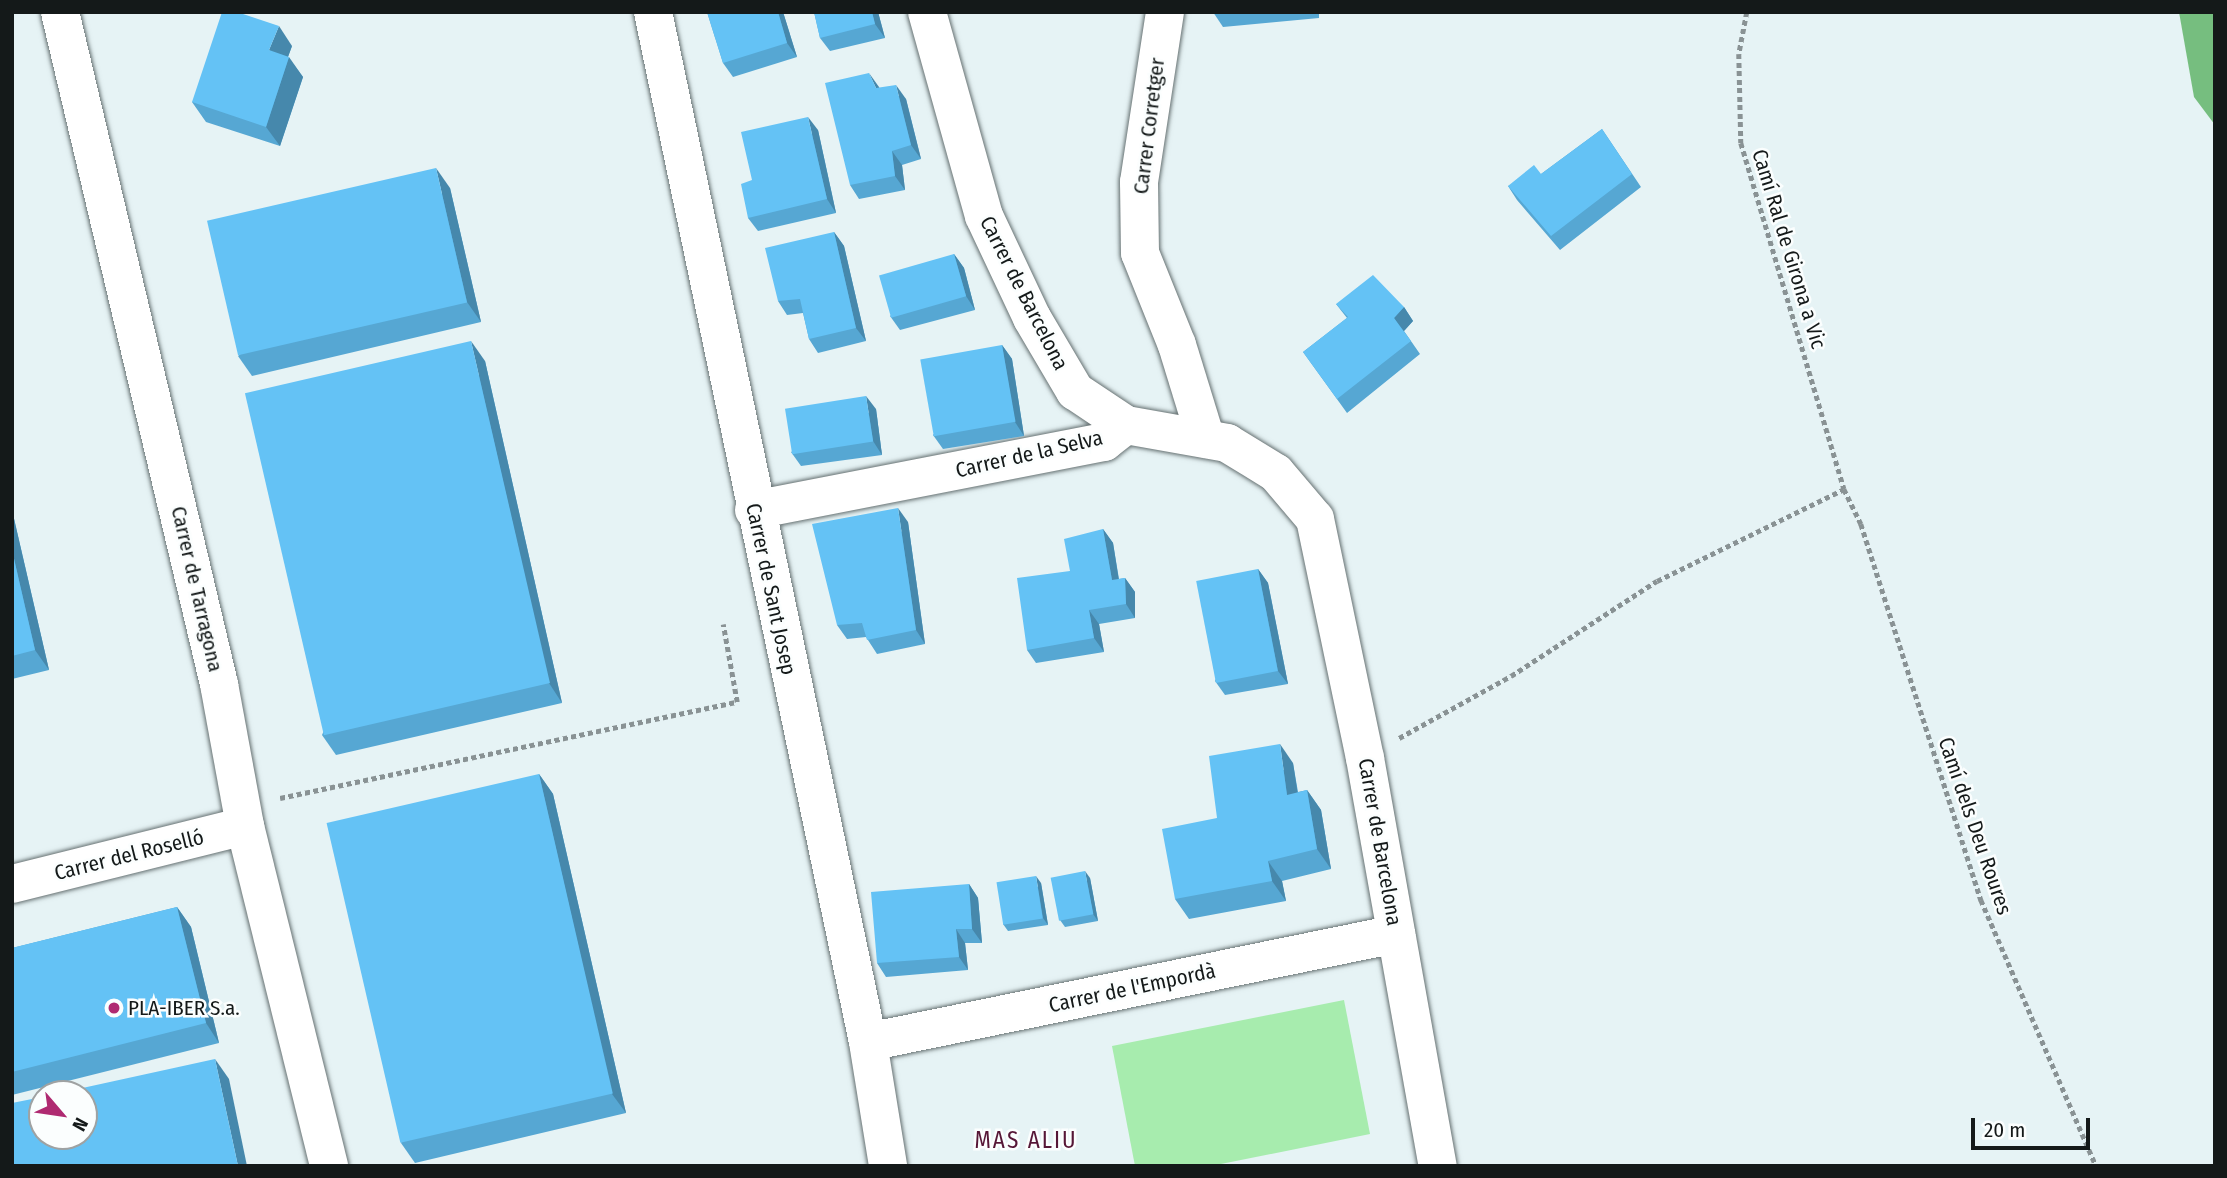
<!DOCTYPE html>
<html>
<head>
<meta charset="utf-8">
<style>
  body { margin:0 }
  #map { position:relative; width:2227px; height:1178px; overflow:hidden; background:#e6f3f5; font-family:"Fira Sans Condensed",sans-serif }
  div>[style] { position:absolute }
  .green>* { inset:0; background:#a7ecae }
  .forest>* { inset:0; background:#76be7f }
  .path>* { height:4.5px; margin-top:-2.25px; transform-origin:0; background:repeating-linear-gradient(90deg,#899294 0 5px,transparent 0 8.5px) }
  .roads { filter:drop-shadow(0 0 2px #667172) drop-shadow(0 0 2px #667172) }
  .minor>* { height:38px; margin:-19px; padding:0 19px; transform-origin:19px; border-radius:19px; background:#fff }
  .wall>* { inset:0; background:#56a7d3 }
  .shaded-wall>* { inset:0; background:#4688ac }
  .building>* { inset:0; background:#64c2f5; transform-origin:0 0 }
  .dots>* { width:19px; height:19px; translate:-50% -50%; box-sizing:border-box; border:4px solid #fbfefe; border-radius:50% }
  span { translate:-50% -50%; white-space:nowrap; text-align:center; line-height:1.15; -webkit-text-stroke:5px #fbfefe; paint-order:stroke }
  .street-label { font-size:21px; color:#141919 }
  .poi-label { font-size:21px; color:#141919 }
  .left { translate:0 -50%; text-align:left }
  .neighbourhood-label { font-size:23px; color:#561737; letter-spacing:2px }
  .frame { position:absolute; inset:0; border:14px solid #141919; pointer-events:none }
  .north { position:absolute; left:28px; top:1080px; width:70px; height:70px; box-sizing:border-box; background:#fbfefe; border:2px solid #9fa2a2; border-radius:50%; rotate:119deg; font-size:19px; font-weight:700; line-height:28px; text-align:center; color:#141919 }
  .north::after { content:''; display:block; margin:auto; width:24px; height:32px; background:#af2a71; clip-path:polygon(50% 0,100% 100%,50% 72%,0 100%) }
  .scale { position:absolute; left:1971px; top:1118px; width:119px; height:32px; box-sizing:border-box; border:4px solid #141919; border-top:0; padding-left:9px; font-size:21px; line-height:24px; white-space:nowrap; color:#141919; -webkit-text-stroke:5px #fbfefe; paint-order:stroke }
</style>
</head>
<body>
<div id="map">
  <div class="green">
    <div style="clip-path:polygon(1344px 1000px,1370px 1134px,1211px 1166px,1135px 1166px,1112px 1046px)"></div>
  </div>
  <div class="forest">
    <div style="clip-path:polygon(2179px 12px,2215px 12px,2215px 125px,2194px 97px)"></div>
  </div>
  <div class="path">
    <div style="left:1747px;top:12px;width:43px;rotate:100.8deg"></div>
    <div style="left:1739px;top:54px;width:89px;rotate:88.7deg"></div>
    <div style="left:1741px;top:143px;width:361px;rotate:73.4deg"></div>
    <div style="left:1844px;top:489px;width:39px;rotate:64deg"></div>
    <div style="left:1861px;top:524px;width:395px;rotate:72.3deg"></div>
    <div style="left:1981px;top:900px;width:290px;rotate:66.6deg"></div>
    <div style="left:1399px;top:738px;width:128px;rotate:-29deg"></div>
    <div style="left:1511px;top:676px;width:174px;rotate:-33.1deg"></div>
    <div style="left:1657px;top:581px;width:208px;rotate:-26.2deg"></div>
    <div style="left:280px;top:798px;width:467px;rotate:-11.9deg"></div>
    <div style="left:737px;top:702px;width:79px;rotate:-100.2deg"></div>
  </div>
  <div class="roads">
    <div class="minor">
      <div style="left:60px;top:12px;width:691px;rotate:76.69deg"></div>
      <div style="left:219px;top:684px;width:144px;rotate:79.6deg"></div>
      <div style="left:245px;top:826px;width:350px;rotate:76.1deg"></div>
      <div style="left:653px;top:12px;width:1052px;rotate:78.21deg"></div>
      <div style="left:868px;top:1042px;width:126px;rotate:80.8deg"></div>
      <div style="left:927px;top:12px;width:212px;rotate:74.4deg"></div>
      <div style="left:984px;top:216px;width:113px;rotate:64.8deg"></div>
      <div style="left:1032px;top:318px;width:85px;rotate:59.5deg"></div>
      <div style="left:1075px;top:391px;width:61px;rotate:33.7deg"></div>
      <div style="left:1165px;top:12px;width:172px;rotate:98.7deg"></div>
      <div style="left:1139px;top:182px;width:71px;rotate:89.2deg"></div>
      <div style="left:1140px;top:253px;width:99px;rotate:68.1deg"></div>
      <div style="left:1177px;top:345px;width:98px;rotate:72.9deg"></div>
      <div style="left:754px;top:510px;width:357px;rotate:-11deg"></div>
      <div style="left:1104px;top:442px;width:28px;rotate:-38deg"></div>
      <div style="left:1126px;top:425px;width:103px;rotate:10.1deg"></div>
      <div style="left:1227px;top:443px;width:57px;rotate:31.5deg"></div>
      <div style="left:1276px;top:473px;width:60px;rotate:49.7deg"></div>
      <div style="left:1315px;top:519px;width:244px;rotate:78.2deg"></div>
      <div style="left:1365px;top:758px;width:414px;rotate:79.9deg"></div>
      <div style="left:12px;top:884px;width:240px;rotate:-14deg"></div>
      <div style="left:868px;top:1042px;width:539px;rotate:-11.56deg"></div>
    </div>
  </div>
  <div class="wall">
    <div style="clip-path:polygon(707px 12px,783px 12px,797px 57px,733px 77px,723px 63px)"></div>
    <div style="clip-path:polygon(814px 12px,878px 12px,885px 38px,830px 51px,820px 38px)"></div>
    <div style="clip-path:polygon(1213px 12px,1319px 12px,1319px 18px,1223px 27px)"></div>
    <div style="clip-path:polygon(292px 46px,288px 57px,303px 77px,280px 146px,206px 122px,192px 102px)"></div>
    <div style="clip-path:polygon(879px 88px,906px 99px,921px 159px,902px 165px,905px 190px,859px 199px,850px 185px)"></div>
    <div style="clip-path:polygon(1602px 129px,1641px 187px,1560px 250px,1517px 200px,1508px 186px,1541px 174px)"></div>
    <div style="clip-path:polygon(818px 130px,836px 213px,758px 231px,748px 218px,752px 180px)"></div>
    <div style="clip-path:polygon(450px 188px,481px 322px,252px 376px,238px 356px)"></div>
    <div style="clip-path:polygon(834px 232px,844px 246px,866px 341px,818px 353px,809px 339px,803px 313px,787px 315px,778px 301px)"></div>
    <div style="clip-path:polygon(954px 254px,964px 268px,975px 310px,900px 330px,890px 316px)"></div>
    <div style="clip-path:polygon(1336px 304px,1404px 307px,1413px 321px,1404px 331px,1420px 354px,1347px 413px,1303px 352px,1347px 318px)"></div>
    <div style="clip-path:polygon(1002px 345px,1012px 359px,1024px 436px,943px 449px,933px 435px)"></div>
    <div style="clip-path:polygon(485px 361px,562px 703px,336px 755px,322px 735px)"></div>
    <div style="clip-path:polygon(876px 409px,882px 455px,801px 466px,791px 452px)"></div>
    <div style="clip-path:polygon(12px 510px,49px 670px,12px 679px)"></div>
    <div style="clip-path:polygon(908px 522px,925px 644px,877px 654px,866px 637px,847px 639px,837px 625px)"></div>
    <div style="clip-path:polygon(1103px 529px,1113px 543px,1119px 579px,1125px 578px,1135px 592px,1135px 618px,1099px 624px,1104px 652px,1036px 663px,1027px 650px,1070px 571px)"></div>
    <div style="clip-path:polygon(1258px 569px,1268px 583px,1288px 684px,1225px 695px,1215px 681px)"></div>
    <div style="clip-path:polygon(1293px 763px,1298px 792px,1307px 790px,1321px 810px,1331px 869px,1282px 881px,1286px 901px,1189px 919px,1175px 899px,1217px 818px)"></div>
    <div style="clip-path:polygon(539px 774px,553px 794px,626px 1113px,415px 1163px,401px 1143px)"></div>
    <div style="clip-path:polygon(1090px 878px,1098px 921px,1065px 927px,1060px 920px)"></div>
    <div style="clip-path:polygon(1041px 883px,1048px 925px,1008px 931px,1003px 924px)"></div>
    <div style="clip-path:polygon(969px 884px,978px 898px,982px 943px,965px 943px,968px 970px,886px 977px,877px 963px)"></div>
    <div style="clip-path:polygon(177px 907px,191px 927px,219px 1043px,12px 1095px,12px 948px)"></div>
  </div>
  <div class="shaded-wall">
    <div style="clip-path:polygon(778px 12px,783px 12px,797px 57px,787px 43px)"></div>
    <div style="clip-path:polygon(872px 12px,878px 12px,885px 38px,875px 24px)"></div>
    <div style="clip-path:polygon(279px 26px,292px 46px,283px 70px,269px 50px)"></div>
    <div style="clip-path:polygon(289px 57px,303px 77px,280px 146px,266px 127px)"></div>
    <div style="clip-path:polygon(869px 73px,879px 87px,886px 102px,876px 88px)"></div>
    <div style="clip-path:polygon(896px 85px,906px 99px,921px 159px,911px 145px)"></div>
    <div style="clip-path:polygon(808px 117px,818px 130px,836px 213px,827px 199px)"></div>
    <div style="clip-path:polygon(892px 151px,902px 165px,905px 190px,895px 176px)"></div>
    <div style="clip-path:polygon(436px 168px,450px 188px,481px 322px,467px 302px)"></div>
    <div style="clip-path:polygon(834px 232px,844px 246px,866px 341px,856px 328px)"></div>
    <div style="clip-path:polygon(954px 254px,964px 268px,975px 310px,966px 296px)"></div>
    <div style="clip-path:polygon(1404px 307px,1413px 321px,1403px 332px,1394px 318px)"></div>
    <div style="clip-path:polygon(471px 341px,485px 361px,562px 703px,549px 683px)"></div>
    <div style="clip-path:polygon(1002px 345px,1012px 359px,1024px 436px,1015px 422px)"></div>
    <div style="clip-path:polygon(866px 396px,876px 409px,882px 455px,873px 441px)"></div>
    <div style="clip-path:polygon(898px 508px,908px 522px,925px 644px,916px 630px)"></div>
    <div style="clip-path:polygon(12px 510px,49px 670px,35px 650px,12px 550px)"></div>
    <div style="clip-path:polygon(1103px 529px,1113px 543px,1121px 594px,1112px 580px)"></div>
    <div style="clip-path:polygon(1258px 569px,1268px 583px,1288px 684px,1278px 671px)"></div>
    <div style="clip-path:polygon(1125px 578px,1135px 592px,1135px 618px,1126px 604px)"></div>
    <div style="clip-path:polygon(1089px 610px,1099px 624px,1104px 652px,1094px 638px)"></div>
    <div style="clip-path:polygon(1280px 744px,1293px 763px,1301px 815px,1287px 795px)"></div>
    <div style="clip-path:polygon(539px 774px,553px 794px,626px 1113px,612px 1094px)"></div>
    <div style="clip-path:polygon(1307px 790px,1321px 810px,1331px 869px,1317px 849px)"></div>
    <div style="clip-path:polygon(1268px 861px,1282px 881px,1286px 901px,1272px 881px)"></div>
    <div style="clip-path:polygon(1085px 871px,1090px 878px,1098px 921px,1093px 914px)"></div>
    <div style="clip-path:polygon(1036px 876px,1041px 883px,1048px 925px,1043px 918px)"></div>
    <div style="clip-path:polygon(969px 884px,978px 898px,982px 943px,972px 929px)"></div>
    <div style="clip-path:polygon(177px 907px,191px 927px,219px 1043px,206px 1023px)"></div>
    <div style="clip-path:polygon(956px 929px,965px 943px,968px 970px,959px 957px)"></div>
    <div style="clip-path:polygon(215px 1059px,229px 1079px,247px 1166px,238px 1166px)"></div>
  </div>
  <div class="building">
    <div style="clip-path:polygon(222px 12px,237px 12px,279px 26px,269px 50px,289px 57px,266px 127px,192px 102px)"></div>
    <div style="clip-path:polygon(707px 12px,778px 12px,787px 43px,723px 63px)"></div>
    <div style="clip-path:polygon(814px 12px,872px 12px,875px 24px,820px 38px)"></div>
    <div style="clip-path:polygon(869px 73px,876px 88px,896px 85px,911px 145px,892px 151px,895px 176px,850px 185px,825px 83px)"></div>
    <div style="clip-path:polygon(808px 117px,827px 199px,748px 218px,741px 184px,752px 180px,741px 132px)"></div>
    <div style="clip-path:polygon(1602px 129px,1632px 174px,1551px 236px,1508px 186px,1534px 165px,1541px 174px)"></div>
    <div style="left:436px;top:168px;width:138px;height:235px;rotate:77deg"></div>
    <div style="clip-path:polygon(834px 232px,856px 328px,809px 339px,800px 299px,778px 301px,765px 248px)"></div>
    <div style="left:954px;top:254px;width:44px;height:78px;rotate:74deg"></div>
    <div style="clip-path:polygon(1373px 275px,1404px 307px,1394px 318px,1411px 341px,1337px 399px,1303px 352px,1348px 317px,1336px 304px)"></div>
    <div style="left:471px;top:341px;width:351px;height:232px;rotate:77deg"></div>
    <div style="left:1002px;top:345px;width:78px;height:83px;rotate:80deg"></div>
    <div style="left:866px;top:396px;width:46px;height:82px;rotate:81deg"></div>
    <div style="clip-path:polygon(898px 508px,916px 630px,867px 640px,862px 623px,837px 625px,812px 524px)"></div>
    <div style="clip-path:polygon(1103px 529px,1112px 580px,1125px 578px,1126px 604px,1089px 610px,1094px 638px,1027px 650px,1017px 578px,1070px 571px,1064px 539px)"></div>
    <div style="clip-path:polygon(12px 550px,35px 650px,12px 656px)"></div>
    <div style="left:1258px;top:569px;width:104px;height:63px;rotate:79deg"></div>
    <div style="clip-path:polygon(1280px 744px,1287px 795px,1307px 790px,1317px 849px,1268px 861px,1272px 881px,1175px 899px,1162px 829px,1217px 818px,1209px 756px)"></div>
    <div style="left:539px;top:774px;width:328px;height:218px;rotate:77deg"></div>
    <div style="left:1085px;top:871px;width:44px;height:35px;rotate:79deg"></div>
    <div style="left:1036px;top:876px;width:43px;height:40px;rotate:81deg"></div>
    <div style="clip-path:polygon(969px 884px,972px 929px,956px 929px,959px 957px,877px 963px,871px 892px)"></div>
    <div style="clip-path:polygon(177px 907px,206px 1023px,12px 1072px,12px 948px)"></div>
    <div style="clip-path:polygon(215px 1059px,238px 1166px,12px 1166px,12px 1103px,42px 1097px,42px 1136px,84px 1136px,84px 1094px,55px 1094px)"></div>
  </div>
  <div class="dots">
    <div style="left:114px;top:1008px;background:#af2a71"></div>
  </div>
  <div class="street-label">
    <span style="left:1149px;top:126px;rotate:-83deg">Carrer Corretger</span>
    <span style="left:1789px;top:249px;rotate:73deg">Camí Ral de Girona a Vic</span>
    <span style="left:1024px;top:293px;rotate:63deg">Carrer de Barcelona</span>
    <span style="left:1029px;top:454px;rotate:-13deg">Carrer de la Selva</span>
    <span style="left:197px;top:589px;rotate:77deg">Carrer de Tarragona</span>
    <span style="left:771px;top:589px;rotate:78deg">Carrer de Sant Josep</span>
    <span style="left:1975px;top:826px;rotate:71deg">Camí dels Deu Roures</span>
    <span style="left:1380px;top:842px;rotate:80deg">Carrer de Barcelona</span>
    <span style="left:129px;top:855px;rotate:-14deg">Carrer del Roselló</span>
    <span style="left:1132px;top:988px;rotate:-12deg">Carrer de l'Empordà</span>
  </div>
  <div class="poi-label">
    <span class="left" style="left:128px;top:1008px">PLA-IBER S.a.</span>
  </div>
  <div class="neighbourhood-label">
    <span style="left:1026px;top:1140px">MAS ALIU</span>
  </div>
  <div class="frame"></div>
  <div class="north">N</div>
  <div class="scale">20 m</div>
</div>
</body>
</html>
